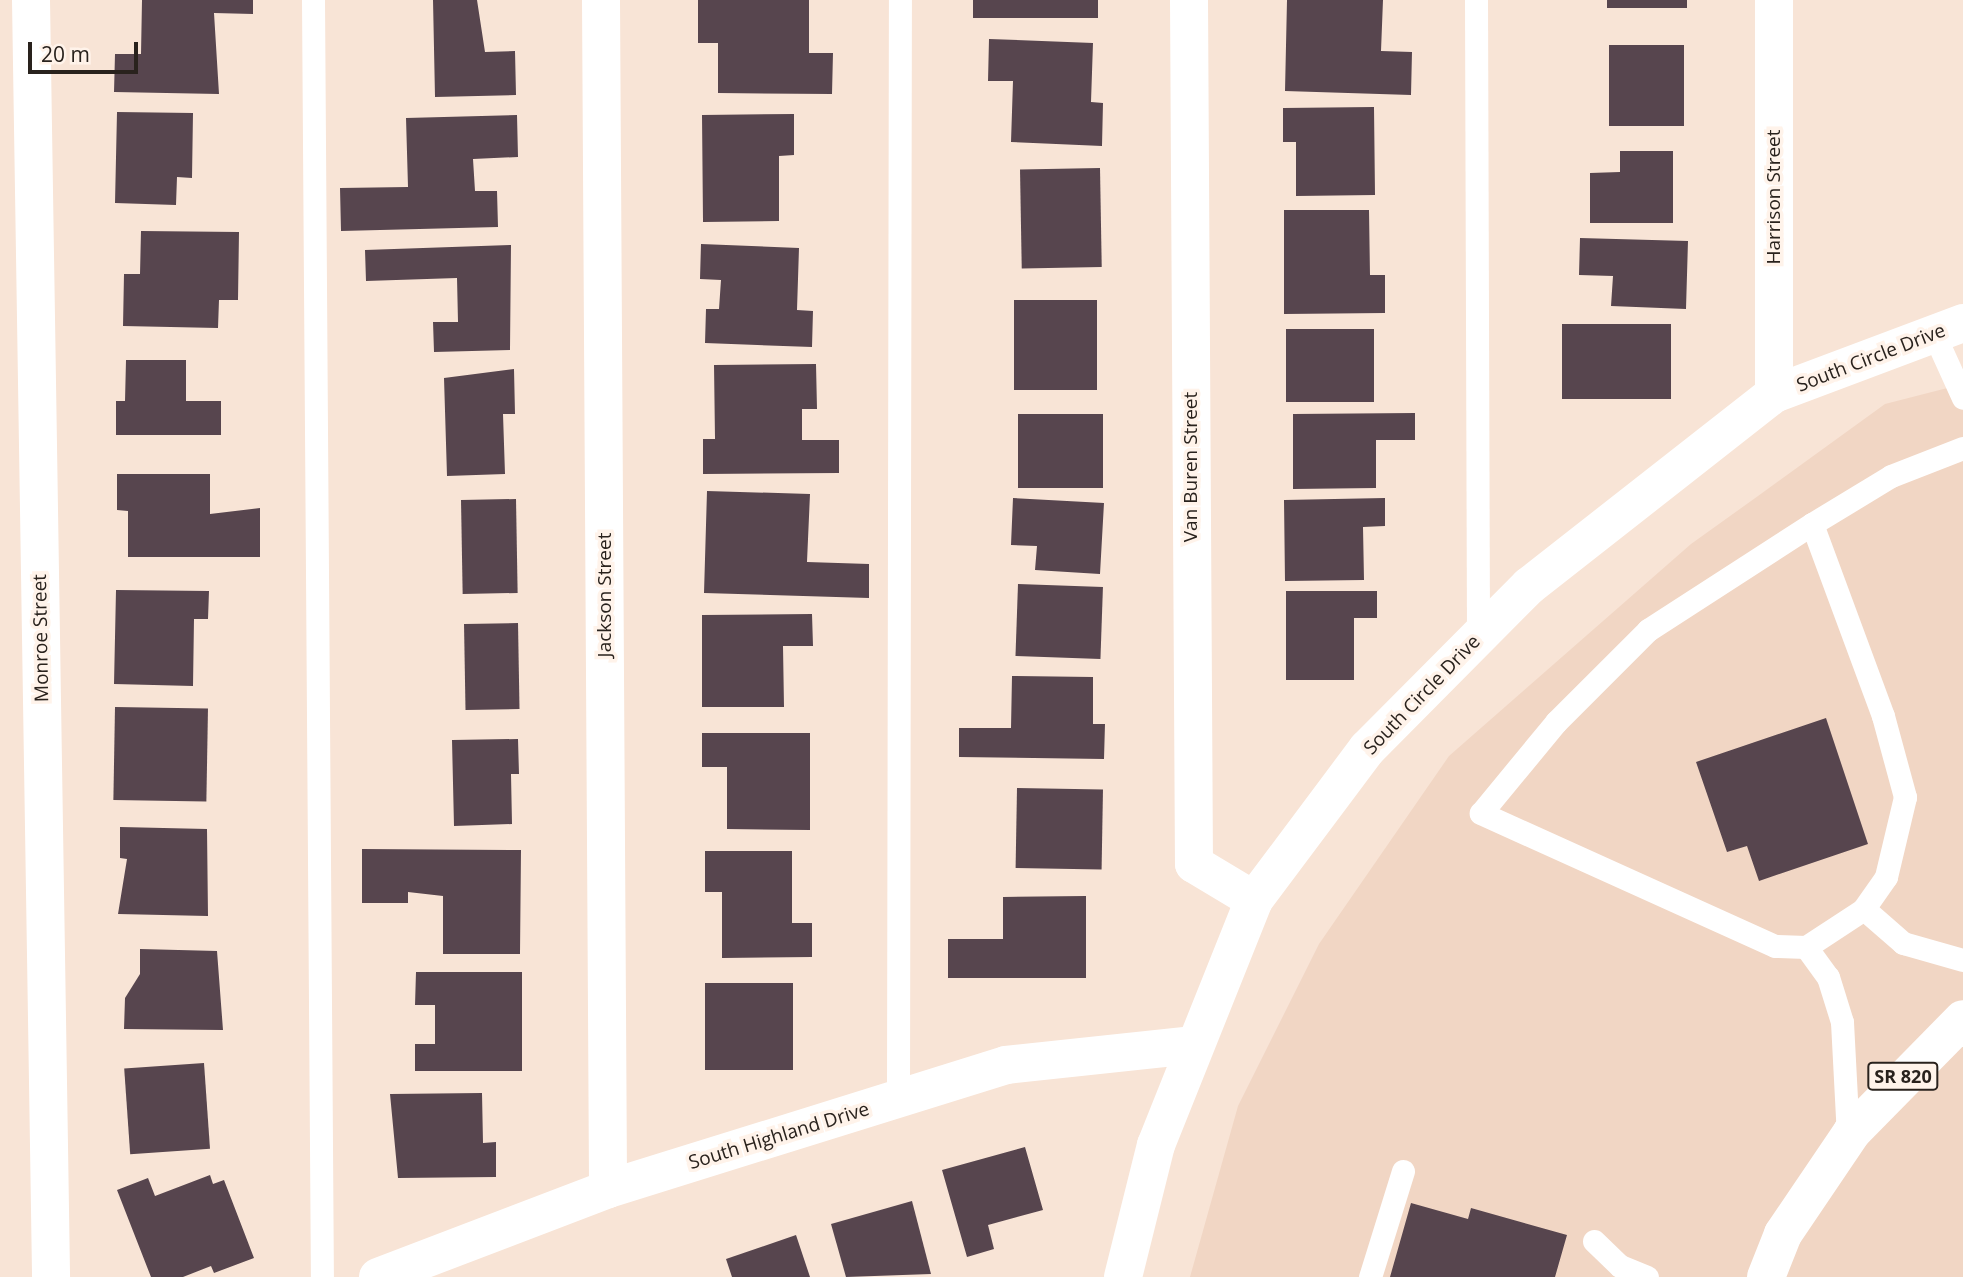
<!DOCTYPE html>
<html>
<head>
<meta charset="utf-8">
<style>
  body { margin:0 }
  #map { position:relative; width:1963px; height:1277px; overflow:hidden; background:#f8e4d6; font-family:"Open Sans",sans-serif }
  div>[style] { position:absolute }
  .built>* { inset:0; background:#f1d6c4 }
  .building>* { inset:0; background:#57454e; transform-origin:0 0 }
  .service>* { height:23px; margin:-11.5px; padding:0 11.5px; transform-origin:11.5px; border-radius:11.5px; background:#fff }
  .minor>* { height:38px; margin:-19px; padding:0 19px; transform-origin:19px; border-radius:19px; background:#fff }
  .trunk>* { height:38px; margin:-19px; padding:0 19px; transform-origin:19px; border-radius:19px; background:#fff }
  span { translate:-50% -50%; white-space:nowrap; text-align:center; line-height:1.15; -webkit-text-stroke:7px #fff3ea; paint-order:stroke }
  .shield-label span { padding:2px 5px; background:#fff3ea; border:2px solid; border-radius:5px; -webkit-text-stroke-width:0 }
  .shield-label { font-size:18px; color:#29221d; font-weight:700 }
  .street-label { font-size:19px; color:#29221d }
  .scale { position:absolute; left:28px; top:42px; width:110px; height:32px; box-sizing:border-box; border:4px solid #29221d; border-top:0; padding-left:9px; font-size:21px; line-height:24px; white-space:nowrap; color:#29221d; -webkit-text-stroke:5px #fff3ea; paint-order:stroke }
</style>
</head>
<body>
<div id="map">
  <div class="built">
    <div style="clip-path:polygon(1963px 384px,1963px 1277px,1190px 1277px,1238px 1106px,1319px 944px,1449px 756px,1691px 544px,1758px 496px,1885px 404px)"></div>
  </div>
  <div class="building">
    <div style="clip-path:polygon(142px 0,253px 0,253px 14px,214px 13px,219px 94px,114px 92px,115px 54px,141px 54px)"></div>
    <div style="clip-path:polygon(433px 0,477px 0,485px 52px,515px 51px,516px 95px,435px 97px)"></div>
    <div style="clip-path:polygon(698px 0,809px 0,809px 53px,833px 53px,832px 94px,718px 93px,718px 43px,698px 43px)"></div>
    <div style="left:973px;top:0;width:125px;height:18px"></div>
    <div style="clip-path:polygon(1287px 0,1383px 0,1381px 51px,1412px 52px,1411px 95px,1285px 91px)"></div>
    <div style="left:1607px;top:0;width:80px;height:8px"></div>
    <div style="clip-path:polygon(989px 39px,1093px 43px,1091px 102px,1103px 103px,1102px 146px,1011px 142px,1013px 81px,988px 81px)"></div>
    <div style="left:1684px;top:45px;width:81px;height:75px;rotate:90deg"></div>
    <div style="clip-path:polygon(1374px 107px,1375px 195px,1296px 196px,1296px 142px,1283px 142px,1283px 108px)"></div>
    <div style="clip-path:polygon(117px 112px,193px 113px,192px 178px,177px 177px,176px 205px,115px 203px)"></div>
    <div style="clip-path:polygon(794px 114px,794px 155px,779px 156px,779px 221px,703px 222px,702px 115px)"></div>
    <div style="clip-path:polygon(517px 115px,518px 157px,473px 159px,475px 191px,497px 191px,498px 227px,341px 231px,340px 188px,408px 187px,406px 118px)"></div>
    <div style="clip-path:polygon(1620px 151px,1673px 151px,1673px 223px,1590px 223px,1590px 173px,1620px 172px)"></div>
    <div style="left:1100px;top:168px;width:99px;height:80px;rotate:89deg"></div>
    <div style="clip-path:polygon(1284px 210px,1369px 210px,1370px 275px,1385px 275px,1385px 313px,1284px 314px)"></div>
    <div style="clip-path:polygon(141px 231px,239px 232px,238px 300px,219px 300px,218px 328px,123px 326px,124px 274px,140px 274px)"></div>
    <div style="clip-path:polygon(1580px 238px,1688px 241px,1686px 309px,1611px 306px,1613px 276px,1579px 275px)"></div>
    <div style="clip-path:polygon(701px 244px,799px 248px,797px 310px,813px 311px,812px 347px,705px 343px,706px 309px,719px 309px,721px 280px,700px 279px)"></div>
    <div style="clip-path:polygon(511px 245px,510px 350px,434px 352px,433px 322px,458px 322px,457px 278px,366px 281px,365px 250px)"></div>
    <div style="left:1014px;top:300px;width:83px;height:90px"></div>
    <div style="left:1671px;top:324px;width:75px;height:109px;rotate:90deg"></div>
    <div style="left:1374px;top:329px;width:73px;height:88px;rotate:90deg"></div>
    <div style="clip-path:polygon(126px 360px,186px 360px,186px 401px,221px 401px,221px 435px,116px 435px,116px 401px,125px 401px)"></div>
    <div style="clip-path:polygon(816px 364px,817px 409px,802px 409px,802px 440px,839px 440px,839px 473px,703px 474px,703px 439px,715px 439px,714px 365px)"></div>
    <div style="clip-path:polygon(514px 369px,515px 414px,503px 414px,505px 474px,447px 476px,444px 378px)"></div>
    <div style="clip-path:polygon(1415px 413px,1415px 440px,1376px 440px,1376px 488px,1293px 489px,1293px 414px)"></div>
    <div style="left:1018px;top:414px;width:85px;height:74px"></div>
    <div style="clip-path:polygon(117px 474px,210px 474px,210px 514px,260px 508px,260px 557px,128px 557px,128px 511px,117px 510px)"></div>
    <div style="clip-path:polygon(707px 491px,810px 494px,807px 562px,869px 564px,869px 598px,704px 593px)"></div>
    <div style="clip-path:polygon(1013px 498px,1104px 503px,1100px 574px,1035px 570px,1037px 546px,1011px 545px)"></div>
    <div style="clip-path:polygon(1385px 498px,1385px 526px,1363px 527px,1364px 580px,1285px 581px,1284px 500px)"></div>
    <div style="left:516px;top:499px;width:94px;height:55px;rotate:89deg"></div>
    <div style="left:1018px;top:584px;width:85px;height:72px;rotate:2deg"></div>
    <div style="clip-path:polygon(116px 590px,209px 591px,208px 619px,194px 619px,193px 686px,114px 684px)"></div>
    <div style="clip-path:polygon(1286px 591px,1377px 591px,1377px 618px,1354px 618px,1354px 680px,1286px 680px)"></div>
    <div style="clip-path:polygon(812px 614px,813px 646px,783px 646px,784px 707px,702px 707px,702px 615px)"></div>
    <div style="left:518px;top:623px;width:86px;height:54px;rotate:89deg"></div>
    <div style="clip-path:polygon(1012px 676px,1093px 677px,1093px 724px,1105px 724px,1104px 759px,959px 757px,959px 728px,1011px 728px)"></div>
    <div style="left:115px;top:707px;width:93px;height:93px;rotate:1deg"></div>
    <div style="clip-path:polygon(1826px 718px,1868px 844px,1759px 881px,1747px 846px,1727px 852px,1696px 762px)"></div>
    <div style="clip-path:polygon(702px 733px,810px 733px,810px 830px,727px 829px,727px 767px,702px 767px)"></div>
    <div style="clip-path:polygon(518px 739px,519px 774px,511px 774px,512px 824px,454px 826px,452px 740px)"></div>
    <div style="left:1017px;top:788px;width:86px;height:80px;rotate:1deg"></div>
    <div style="clip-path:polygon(120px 827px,207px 829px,208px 916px,118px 914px,127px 859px,120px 858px)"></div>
    <div style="clip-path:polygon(362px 849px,521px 850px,520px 954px,443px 954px,443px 896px,408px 892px,408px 903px,362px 903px)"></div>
    <div style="clip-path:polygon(705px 851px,792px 851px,792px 923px,812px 923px,812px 957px,722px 958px,722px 892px,705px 892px)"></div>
    <div style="clip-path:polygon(1086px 896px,1086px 978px,948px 978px,948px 939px,1003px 939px,1003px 897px)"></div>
    <div style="clip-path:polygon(140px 949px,217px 951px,223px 1030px,124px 1029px,125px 998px,140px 974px)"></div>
    <div style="clip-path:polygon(416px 972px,522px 972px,522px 1071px,415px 1071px,415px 1044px,435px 1044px,435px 1005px,415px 1005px)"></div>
    <div style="left:793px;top:983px;width:87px;height:88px;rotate:90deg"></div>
    <div style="left:204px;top:1063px;width:86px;height:80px;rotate:86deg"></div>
    <div style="clip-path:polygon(482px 1093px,483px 1143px,496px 1142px,496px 1177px,398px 1178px,390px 1094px)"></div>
    <div style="clip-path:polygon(1025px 1147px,1043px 1210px,988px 1225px,994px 1249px,967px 1257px,942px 1170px)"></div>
    <div style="clip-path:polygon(210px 1175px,213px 1184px,224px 1180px,254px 1258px,214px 1273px,211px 1266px,183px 1277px,151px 1277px,117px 1190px,148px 1178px,155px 1196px)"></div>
    <div style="clip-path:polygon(912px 1201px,931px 1274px,846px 1277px,831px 1224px)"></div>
    <div style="clip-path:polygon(1411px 1203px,1468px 1219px,1471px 1208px,1567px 1235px,1555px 1277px,1390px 1277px)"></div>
    <div style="clip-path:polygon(796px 1235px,810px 1277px,732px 1277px,726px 1259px)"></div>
  </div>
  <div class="service">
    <div style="left:313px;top:0;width:1277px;rotate:89.6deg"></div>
    <div style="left:1476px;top:0;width:637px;rotate:89.82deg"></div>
    <div style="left:1934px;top:334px;width:70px;rotate:65.6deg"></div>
    <div style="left:1812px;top:524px;width:205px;rotate:69.7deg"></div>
    <div style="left:1883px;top:716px;width:84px;rotate:74.8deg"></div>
    <div style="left:1905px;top:797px;width:82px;rotate:103.4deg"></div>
    <div style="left:1886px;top:877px;width:39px;rotate:125deg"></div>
    <div style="left:1864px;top:909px;width:69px;rotate:146.8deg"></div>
    <div style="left:1806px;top:947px;width:31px;rotate:-178deg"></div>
    <div style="left:1775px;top:946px;width:323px;rotate:-155.7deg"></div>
    <div style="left:1481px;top:813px;width:118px;rotate:-50.5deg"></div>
    <div style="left:1556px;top:722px;width:130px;rotate:-45deg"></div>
    <div style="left:1648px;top:630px;width:195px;rotate:-32.9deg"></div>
    <div style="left:1812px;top:524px;width:92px;rotate:-31.3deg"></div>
    <div style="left:1891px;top:476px;width:77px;rotate:-21.3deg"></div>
    <div style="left:1864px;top:909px;width:52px;rotate:41.1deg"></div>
    <div style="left:1903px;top:943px;width:62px;rotate:15.8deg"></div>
    <div style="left:1806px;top:947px;width:37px;rotate:54deg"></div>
    <div style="left:1828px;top:977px;width:47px;rotate:72.7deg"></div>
    <div style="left:1842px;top:1022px;width:116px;rotate:87deg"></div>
    <div style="left:898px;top:1098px;width:1098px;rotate:-89.9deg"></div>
    <div style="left:1594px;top:1241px;width:36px;rotate:44deg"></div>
    <div style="left:1620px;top:1266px;width:29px;rotate:22deg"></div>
    <div style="left:1370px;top:1277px;width:111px;rotate:-72.7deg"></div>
  </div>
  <div class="minor">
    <div style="left:31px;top:0;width:1277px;rotate:89.1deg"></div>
    <div style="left:601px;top:0;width:1189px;rotate:89.66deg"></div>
    <div style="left:1189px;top:0;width:864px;rotate:89.67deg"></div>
    <div style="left:1194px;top:864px;width:70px;rotate:31deg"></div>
    <div style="left:1774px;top:0;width:394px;rotate:90deg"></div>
    <div style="left:378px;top:1277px;width:246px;rotate:-20.9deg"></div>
    <div style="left:608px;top:1189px;width:417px;rotate:-17.3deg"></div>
    <div style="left:1006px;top:1065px;width:187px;rotate:-6.1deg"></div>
    <div style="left:1123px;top:1277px;width:136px;rotate:-76deg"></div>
    <div style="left:1156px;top:1145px;width:264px;rotate:-68.2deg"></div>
    <div style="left:1254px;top:900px;width:189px;rotate:-53.2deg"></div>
    <div style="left:1367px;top:749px;width:230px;rotate:-45.2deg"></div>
    <div style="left:1529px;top:586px;width:311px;rotate:-38.1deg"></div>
    <div style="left:1774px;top:394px;width:202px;rotate:-20.6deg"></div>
  </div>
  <div class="trunk">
    <div style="left:1766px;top:1277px;width:46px;rotate:-68.4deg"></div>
    <div style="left:1783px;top:1234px;width:123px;rotate:-55.9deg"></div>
    <div style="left:1852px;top:1132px;width:158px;rotate:-45.5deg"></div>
  </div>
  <div class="shield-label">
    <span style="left:1903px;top:1076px">SR 820</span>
  </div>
  <div class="street-label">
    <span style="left:1774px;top:197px;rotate:-90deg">Harrison Street</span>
    <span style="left:1871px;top:358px;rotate:-21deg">South Circle Drive</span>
    <span style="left:1191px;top:467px;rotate:-90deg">Van Buren Street</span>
    <span style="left:605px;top:595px;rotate:-90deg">Jackson Street</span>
    <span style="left:41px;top:638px;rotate:-91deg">Monroe Street</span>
    <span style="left:1422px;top:695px;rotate:-46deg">South Circle Drive</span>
    <span style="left:779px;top:1136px;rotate:-17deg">South Highland Drive</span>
  </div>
  <div class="scale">20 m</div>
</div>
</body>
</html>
